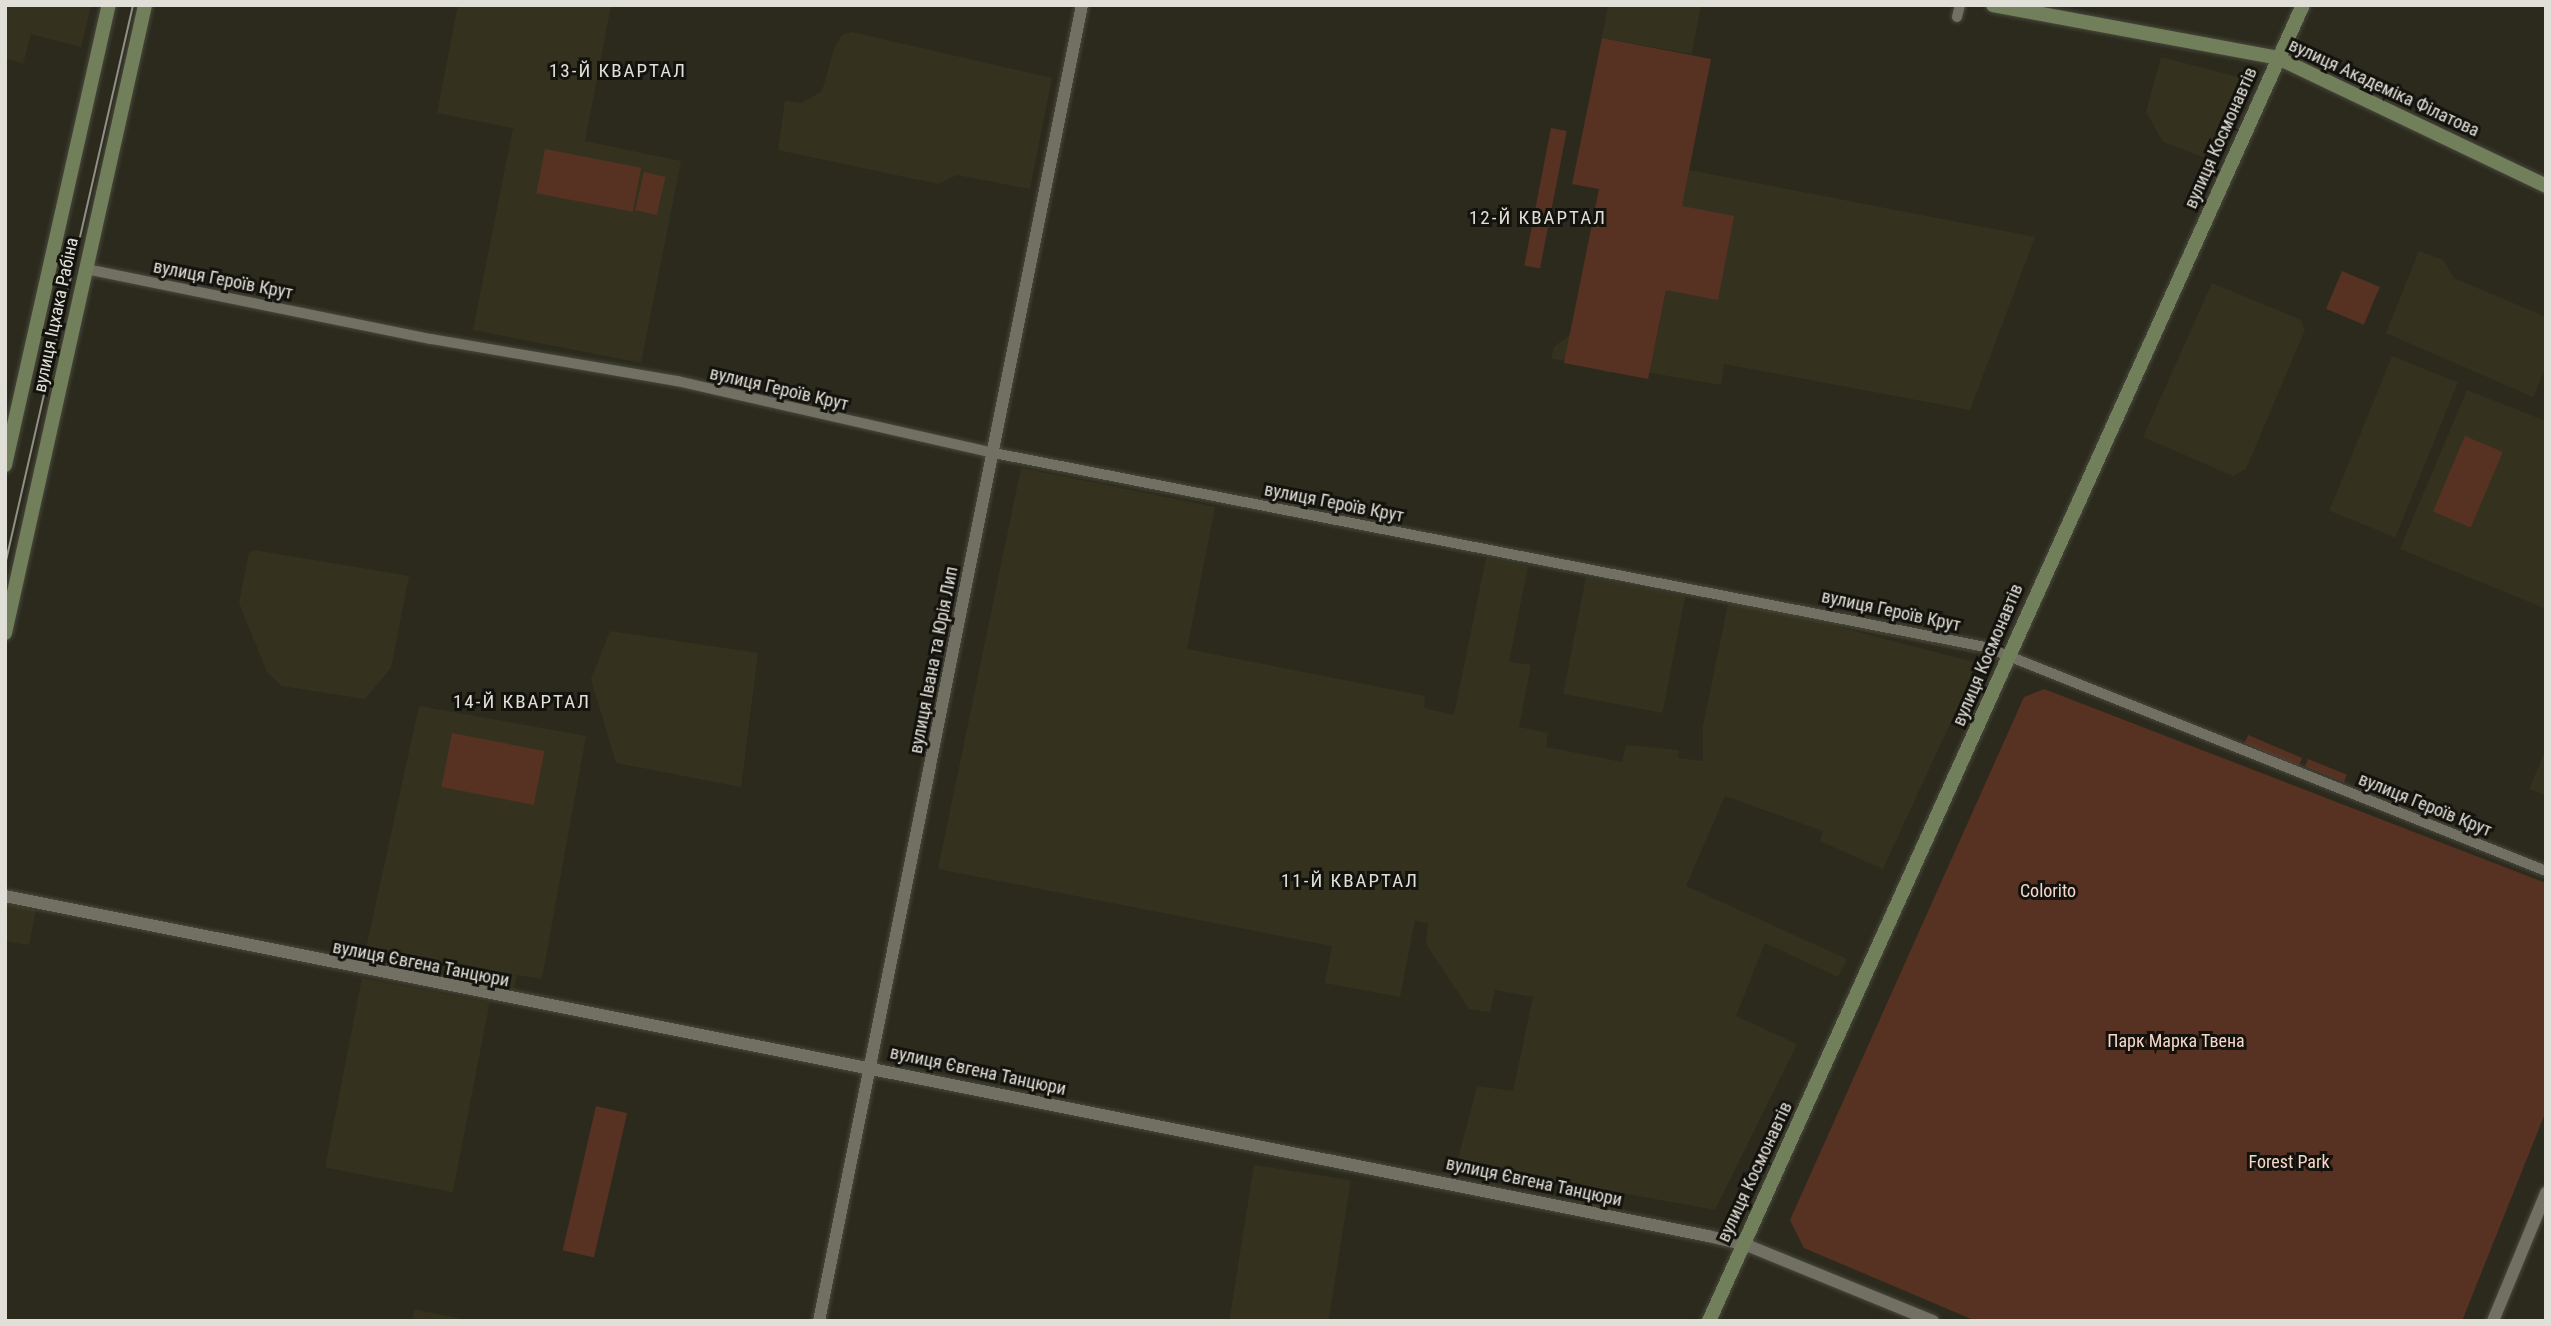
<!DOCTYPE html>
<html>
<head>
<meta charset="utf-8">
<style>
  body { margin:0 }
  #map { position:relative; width:2551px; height:1326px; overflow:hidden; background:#2b2a1d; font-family:"Roboto Condensed",sans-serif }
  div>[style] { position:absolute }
  .built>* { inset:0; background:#34321e; transform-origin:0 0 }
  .green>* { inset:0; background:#573222; transform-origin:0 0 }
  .roads { filter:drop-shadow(0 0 2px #49483d) drop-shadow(0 0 2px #49483d) }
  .minor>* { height:10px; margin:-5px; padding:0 5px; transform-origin:5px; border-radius:5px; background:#717062 }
  .tertiary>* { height:12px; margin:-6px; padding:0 6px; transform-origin:6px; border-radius:6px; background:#717062 }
  .secondary>* { height:14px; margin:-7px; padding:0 7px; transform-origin:7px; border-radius:7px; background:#717f5a }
  .tram>* { height:2px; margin:-1px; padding:0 1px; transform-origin:1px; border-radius:1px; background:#919086 }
  span { translate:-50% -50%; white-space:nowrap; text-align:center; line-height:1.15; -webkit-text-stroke:6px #13120d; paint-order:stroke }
  .street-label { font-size:18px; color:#e1e0d8 }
  .park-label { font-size:18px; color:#f7d7ca }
  .neighbourhood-label { font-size:19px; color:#e1e0d8; letter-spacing:2px }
  .frame { position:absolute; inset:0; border:7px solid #e1e0d8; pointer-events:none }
</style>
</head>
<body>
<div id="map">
  <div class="built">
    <div style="clip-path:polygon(5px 5px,91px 5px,81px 47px,31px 34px,23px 64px,5px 58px)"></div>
    <div style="clip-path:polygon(458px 5px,611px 6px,585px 141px,681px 161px,641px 363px,473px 330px,513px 128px,437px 113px)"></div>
    <div style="clip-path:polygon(1608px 5px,1701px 5px,1692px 54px,1602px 38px)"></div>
    <div style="clip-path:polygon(852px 32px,1052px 78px,1030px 189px,957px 175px,938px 184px,778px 150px,785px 101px,802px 103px,822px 91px,835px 46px,842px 35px)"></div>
    <div style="clip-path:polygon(2161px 57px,2242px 78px,2208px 159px,2163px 142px,2146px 112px)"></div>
    <div style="clip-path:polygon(1689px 170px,2035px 237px,1970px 410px,1724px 364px,1721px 385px,1622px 368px,1609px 373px,1579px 362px,1551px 359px,1554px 347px,1585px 323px,1658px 331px)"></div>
    <div style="clip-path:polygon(2419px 251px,2443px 260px,2454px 278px,2546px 317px,2546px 367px,2533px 397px,2386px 333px)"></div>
    <div style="clip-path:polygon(2212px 283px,2301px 320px,2305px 330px,2246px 469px,2233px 476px,2143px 437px)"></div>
    <div style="left:2392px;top:356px;width:71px;height:167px;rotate:22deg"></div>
    <div style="clip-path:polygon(2467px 390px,2546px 421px,2546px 609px,2400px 549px)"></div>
    <div style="clip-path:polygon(1021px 468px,1215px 507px,1187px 649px,1425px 696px,1424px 708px,1454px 715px,1486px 558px,1528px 566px,1509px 662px,1531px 665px,1519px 727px,1548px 733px,1546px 747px,1622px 762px,1626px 745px,1679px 750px,1678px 758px,1703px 761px,1703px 726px,1728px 604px,1756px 604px,1975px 649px,1976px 654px,1823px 623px,1978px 663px,1883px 869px,1820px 841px,1823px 831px,1725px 796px,1686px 886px,1847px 959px,1838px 977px,1765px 943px,1736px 1016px,1797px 1044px,1715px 1210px,1457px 1163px,1477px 1086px,1513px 1091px,1533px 997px,1495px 990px,1490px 1012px,1469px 1009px,1426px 944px,1428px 924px,1415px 920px,1400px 997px,1325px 983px,1332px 946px,938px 869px)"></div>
    <div style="clip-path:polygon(254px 550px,409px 576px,391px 668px,365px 699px,282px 686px,267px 672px,239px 603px,249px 553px)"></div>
    <div style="left:1586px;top:577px;width:101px;height:119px;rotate:11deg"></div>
    <div style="clip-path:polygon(610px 631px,758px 653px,741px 787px,616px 763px,591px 679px)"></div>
    <div style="clip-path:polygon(419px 706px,586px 736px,542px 979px,517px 975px,514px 988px,365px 953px)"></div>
    <div style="clip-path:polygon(2546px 749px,2546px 796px,2529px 789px)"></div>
    <div style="clip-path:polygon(5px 904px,36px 910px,29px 945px,5px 941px)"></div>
    <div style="left:362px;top:978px;width:130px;height:193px;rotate:11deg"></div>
    <div style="left:1254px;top:1165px;width:98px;height:158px;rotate:9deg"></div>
    <div style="clip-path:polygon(414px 1309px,472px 1321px,412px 1321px)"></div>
  </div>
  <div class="green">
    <div style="clip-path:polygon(1602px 38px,1711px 59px,1682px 206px,1734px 216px,1718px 300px,1666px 290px,1648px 379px,1564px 363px,1599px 189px,1572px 184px)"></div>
    <div style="left:1551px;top:128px;width:16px;height:140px;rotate:11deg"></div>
    <div style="left:545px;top:149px;width:98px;height:45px;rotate:11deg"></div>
    <div style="left:644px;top:172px;width:22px;height:39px;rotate:13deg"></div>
    <div style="left:2342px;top:271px;width:41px;height:41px;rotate:23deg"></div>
    <div style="left:2465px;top:436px;width:41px;height:82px;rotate:23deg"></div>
    <div style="clip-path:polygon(2044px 689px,2546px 883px,2546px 1111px,2462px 1321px,1976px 1321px,1804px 1248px,1790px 1220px,2024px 697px)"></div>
    <div style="left:452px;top:733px;width:94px;height:55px;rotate:11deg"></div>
    <div style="left:2248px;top:735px;width:59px;height:9px;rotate:23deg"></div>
    <div style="left:2308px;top:759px;width:42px;height:8px;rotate:22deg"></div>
    <div style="left:596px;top:1106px;width:32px;height:148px;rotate:13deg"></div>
  </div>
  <div class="roads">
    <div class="minor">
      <div style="left:1957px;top:17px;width:12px;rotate:-76deg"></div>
      <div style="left:86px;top:269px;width:352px;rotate:11.5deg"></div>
      <div style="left:431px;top:339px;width:250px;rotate:9.7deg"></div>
      <div style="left:677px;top:381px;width:325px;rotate:12.8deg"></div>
      <div style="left:994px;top:453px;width:1011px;rotate:11.07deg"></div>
      <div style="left:1986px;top:647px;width:603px;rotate:21.8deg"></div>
    </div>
    <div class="tertiary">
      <div style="left:5px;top:896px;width:1737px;rotate:11.29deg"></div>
      <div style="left:1708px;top:1236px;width:37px;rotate:13deg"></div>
      <div style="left:1744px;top:1244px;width:204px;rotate:22.2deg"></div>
      <div style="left:819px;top:1321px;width:1342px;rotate:-78.7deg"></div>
      <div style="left:2493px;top:1321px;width:139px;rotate:-67.5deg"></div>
    </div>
    <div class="secondary">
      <div style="left:1993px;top:5px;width:290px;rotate:10.5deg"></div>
      <div style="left:2278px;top:58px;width:297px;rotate:25.5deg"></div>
      <div style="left:5px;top:465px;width:472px;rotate:-77.3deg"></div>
      <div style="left:5px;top:633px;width:643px;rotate:-77.43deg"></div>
      <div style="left:1709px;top:1321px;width:1444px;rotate:-65.71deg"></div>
    </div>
  </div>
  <div class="tram">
    <div style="left:5px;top:565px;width:574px;rotate:-77.12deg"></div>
  </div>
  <div class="street-label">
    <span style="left:2384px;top:88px;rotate:25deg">вулиця Академіка Філатова</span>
    <span style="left:2221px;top:138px;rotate:-66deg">вулиця Космонавтів</span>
    <span style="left:223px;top:280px;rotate:11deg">вулиця Героїв Крут</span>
    <span style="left:56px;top:315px;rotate:-78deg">вулиця Іцхака Рабіна</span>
    <span style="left:779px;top:389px;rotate:13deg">вулиця Героїв Крут</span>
    <span style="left:1334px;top:503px;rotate:11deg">вулиця Героїв Крут</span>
    <span style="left:1891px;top:611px;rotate:12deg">вулиця Героїв Крут</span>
    <span style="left:1988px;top:655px;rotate:-67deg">вулиця Космонавтів</span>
    <span style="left:934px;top:660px;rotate:-79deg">вулиця Івана та Юрія Лип</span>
    <span style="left:2425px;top:805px;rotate:22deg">вулиця Героїв Крут</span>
    <span style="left:421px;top:964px;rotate:11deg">вулиця Євгена Танцюри</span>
    <span style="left:978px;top:1071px;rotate:12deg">вулиця Євгена Танцюри</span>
    <span style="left:1755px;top:1172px;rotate:-65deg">вулиця Космонавтів</span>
    <span style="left:1534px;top:1182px;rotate:12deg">вулиця Євгена Танцюри</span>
  </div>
  <div class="park-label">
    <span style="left:2048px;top:891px">Colorito</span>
    <span style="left:2176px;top:1041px">Парк Марка Твена</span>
    <span style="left:2289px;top:1162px">Forest Park</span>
  </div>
  <div class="neighbourhood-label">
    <span style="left:618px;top:71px">13-Й КВАРТАЛ</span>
    <span style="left:1538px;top:218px">12-Й КВАРТАЛ</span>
    <span style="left:522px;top:702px">14-Й КВАРТАЛ</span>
    <span style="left:1350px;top:881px">11-Й КВАРТАЛ</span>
  </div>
  <div class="frame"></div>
</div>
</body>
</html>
